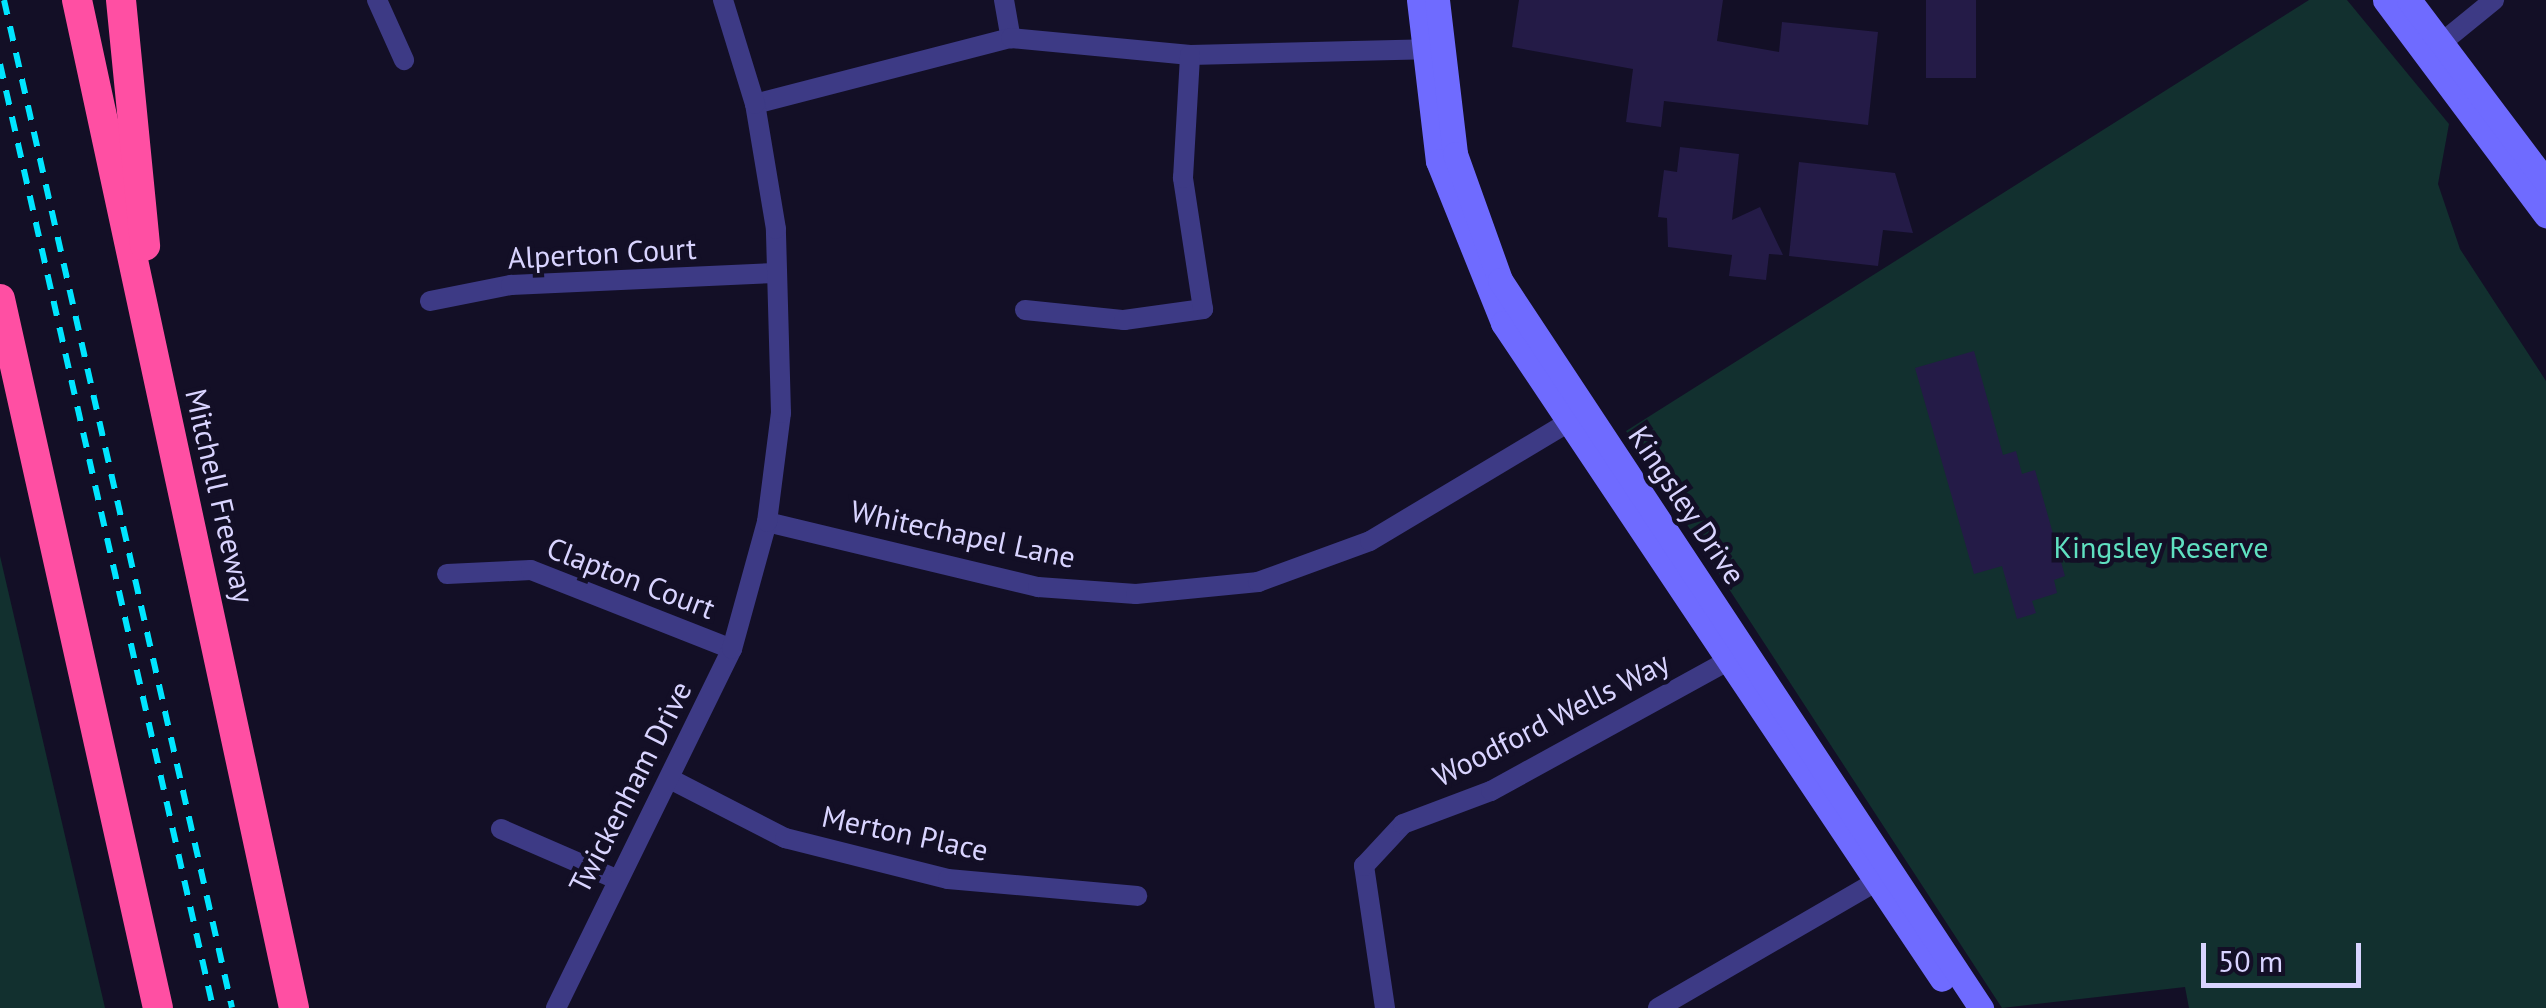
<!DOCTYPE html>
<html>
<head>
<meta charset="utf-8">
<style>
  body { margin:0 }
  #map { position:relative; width:2546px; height:1008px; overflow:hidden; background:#130f26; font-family:"PT Sans",sans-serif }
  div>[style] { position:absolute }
  .green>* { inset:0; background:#12302f }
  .building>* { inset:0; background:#241b47; transform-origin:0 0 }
  .street>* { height:20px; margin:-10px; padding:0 10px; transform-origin:10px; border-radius:10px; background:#3d3a85 }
  .secondary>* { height:25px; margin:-12.5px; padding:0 12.5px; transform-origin:12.5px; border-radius:12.5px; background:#6f6bff }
  .highway>* { height:30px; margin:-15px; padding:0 15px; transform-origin:15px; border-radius:15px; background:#ff4fa3 }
  .rail>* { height:6px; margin-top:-3px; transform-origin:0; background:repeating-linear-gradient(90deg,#00e5ff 0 15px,transparent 0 27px) }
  span { translate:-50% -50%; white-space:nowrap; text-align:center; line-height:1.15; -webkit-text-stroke:9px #130f26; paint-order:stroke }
  .street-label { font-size:30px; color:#d9d4ff }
  .park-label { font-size:30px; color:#5fe0c0 }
  .scale { position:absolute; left:2201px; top:943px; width:160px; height:45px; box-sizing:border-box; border:5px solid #d9d4ff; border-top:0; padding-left:12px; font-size:30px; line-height:35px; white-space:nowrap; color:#d9d4ff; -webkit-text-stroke:8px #130f26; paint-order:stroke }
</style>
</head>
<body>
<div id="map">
  <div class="green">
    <div style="clip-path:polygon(2309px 0,2347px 0,2449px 124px,2438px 184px,2460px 249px,2546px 381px,2546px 1008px,2189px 1008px,2185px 987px,2002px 1008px,1626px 431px)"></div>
    <div style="clip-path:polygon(0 556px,105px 1008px,0 1008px)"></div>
  </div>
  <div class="building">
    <div style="clip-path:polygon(1519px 0,1723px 0,1717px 41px,1779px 52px,1782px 22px,1878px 32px,1868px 125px,1664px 101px,1661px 127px,1626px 122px,1633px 69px,1512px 47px)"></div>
    <div style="left:1926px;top:0;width:50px;height:78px"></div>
    <div style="clip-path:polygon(1680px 147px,1739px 154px,1732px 220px,1760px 207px,1783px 255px,1769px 254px,1766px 280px,1729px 276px,1732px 255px,1668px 247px,1667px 218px,1658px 217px,1664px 170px,1677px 172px)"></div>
    <div style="clip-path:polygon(1799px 162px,1895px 173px,1913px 233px,1883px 230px,1878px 266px,1789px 256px)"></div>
    <div style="clip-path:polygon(1974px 351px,2003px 455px,2016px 451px,2022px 474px,2035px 470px,2065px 576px,2054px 580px,2057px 593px,2032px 601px,2036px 613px,2017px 619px,2002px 566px,1974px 574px,1915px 368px)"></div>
  </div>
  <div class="street">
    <div style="left:377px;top:0;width:66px;rotate:65.8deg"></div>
    <div style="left:1004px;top:0;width:39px;rotate:80deg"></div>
    <div style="left:2429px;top:53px;width:84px;rotate:-39.2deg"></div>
    <div style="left:755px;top:104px;width:264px;rotate:-14.5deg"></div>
    <div style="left:1011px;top:38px;width:180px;rotate:5.4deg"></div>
    <div style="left:1190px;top:55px;width:247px;rotate:-1.4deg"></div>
    <div style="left:430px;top:301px;width:83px;rotate:-11.2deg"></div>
    <div style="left:511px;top:285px;width:266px;rotate:-2.6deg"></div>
    <div style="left:1025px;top:310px;width:100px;rotate:5.8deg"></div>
    <div style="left:1124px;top:320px;width:80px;rotate:-7.9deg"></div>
    <div style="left:1203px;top:309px;width:133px;rotate:-98.7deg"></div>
    <div style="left:1183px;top:178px;width:123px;rotate:-86.7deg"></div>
    <div style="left:767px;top:522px;width:279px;rotate:13.5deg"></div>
    <div style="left:1038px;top:587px;width:98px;rotate:4.1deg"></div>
    <div style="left:1136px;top:594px;width:123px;rotate:-5.6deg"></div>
    <div style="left:1258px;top:582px;width:119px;rotate:-20.1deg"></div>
    <div style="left:1370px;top:541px;width:244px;rotate:-30.9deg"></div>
    <div style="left:447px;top:574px;width:84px;rotate:-2.7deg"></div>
    <div style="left:531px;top:570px;width:216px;rotate:21.5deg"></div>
    <div style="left:674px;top:781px;width:125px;rotate:27.2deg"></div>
    <div style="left:785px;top:838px;width:168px;rotate:14.1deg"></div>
    <div style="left:948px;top:879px;width:190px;rotate:5.1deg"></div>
    <div style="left:501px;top:829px;width:125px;rotate:23.5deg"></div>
    <div style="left:556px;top:1008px;width:400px;rotate:-63.9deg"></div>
    <div style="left:732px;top:649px;width:132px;rotate:-74.6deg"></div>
    <div style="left:767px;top:522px;width:110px;rotate:-82.7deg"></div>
    <div style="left:781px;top:413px;width:184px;rotate:-91.6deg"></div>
    <div style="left:776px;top:229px;width:127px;rotate:-99.5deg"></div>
    <div style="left:755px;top:104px;width:109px;rotate:-107.1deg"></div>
    <div style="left:1385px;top:1008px;width:144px;rotate:-98.4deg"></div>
    <div style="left:1364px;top:866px;width:57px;rotate:-47.1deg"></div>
    <div style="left:1403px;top:824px;width:94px;rotate:-20.6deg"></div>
    <div style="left:1491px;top:791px;width:286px;rotate:-28.8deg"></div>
    <div style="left:1658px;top:1008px;width:267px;rotate:-30.1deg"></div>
  </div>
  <div class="secondary">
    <div style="left:1419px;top:0;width:162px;rotate:83.3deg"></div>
    <div style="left:1438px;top:161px;width:175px;rotate:68.1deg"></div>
    <div style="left:1503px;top:323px;width:789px;rotate:56.21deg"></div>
    <div style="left:1437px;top:0;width:155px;rotate:83.3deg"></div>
    <div style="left:1455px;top:154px;width:134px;rotate:70.3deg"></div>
    <div style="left:1500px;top:280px;width:873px;rotate:56.55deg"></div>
    <div style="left:2385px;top:0;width:269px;rotate:53.2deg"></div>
    <div style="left:2409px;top:0;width:228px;rotate:53deg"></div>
  </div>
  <div class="highway">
    <div style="left:77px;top:0;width:1031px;rotate:77.85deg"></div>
    <div style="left:121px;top:0;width:247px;rotate:84.4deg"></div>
    <div style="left:0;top:299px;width:726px;rotate:77.44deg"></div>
  </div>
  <div class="rail">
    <div style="left:4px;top:0;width:1033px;rotate:77.25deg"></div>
    <div style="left:0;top:64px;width:968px;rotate:77.28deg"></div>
  </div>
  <div class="street-label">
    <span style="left:602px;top:253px;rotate:-3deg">Alperton Court</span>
    <span style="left:220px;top:496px;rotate:77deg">Mitchell Freeway</span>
    <span style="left:1687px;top:505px;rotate:56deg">Kingsley Drive</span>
    <span style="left:963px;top:534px;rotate:12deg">Whitechapel Lane</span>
    <span style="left:631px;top:578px;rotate:21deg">Clapton Court</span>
    <span style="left:1551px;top:719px;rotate:-27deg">Woodford Wells Way</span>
    <span style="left:630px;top:787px;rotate:-63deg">Twickenham Drive</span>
    <span style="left:905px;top:833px;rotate:12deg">Merton Place</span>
  </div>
  <div class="park-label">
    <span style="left:2161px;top:547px">Kingsley Reserve</span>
  </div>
  <div class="scale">50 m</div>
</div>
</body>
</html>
